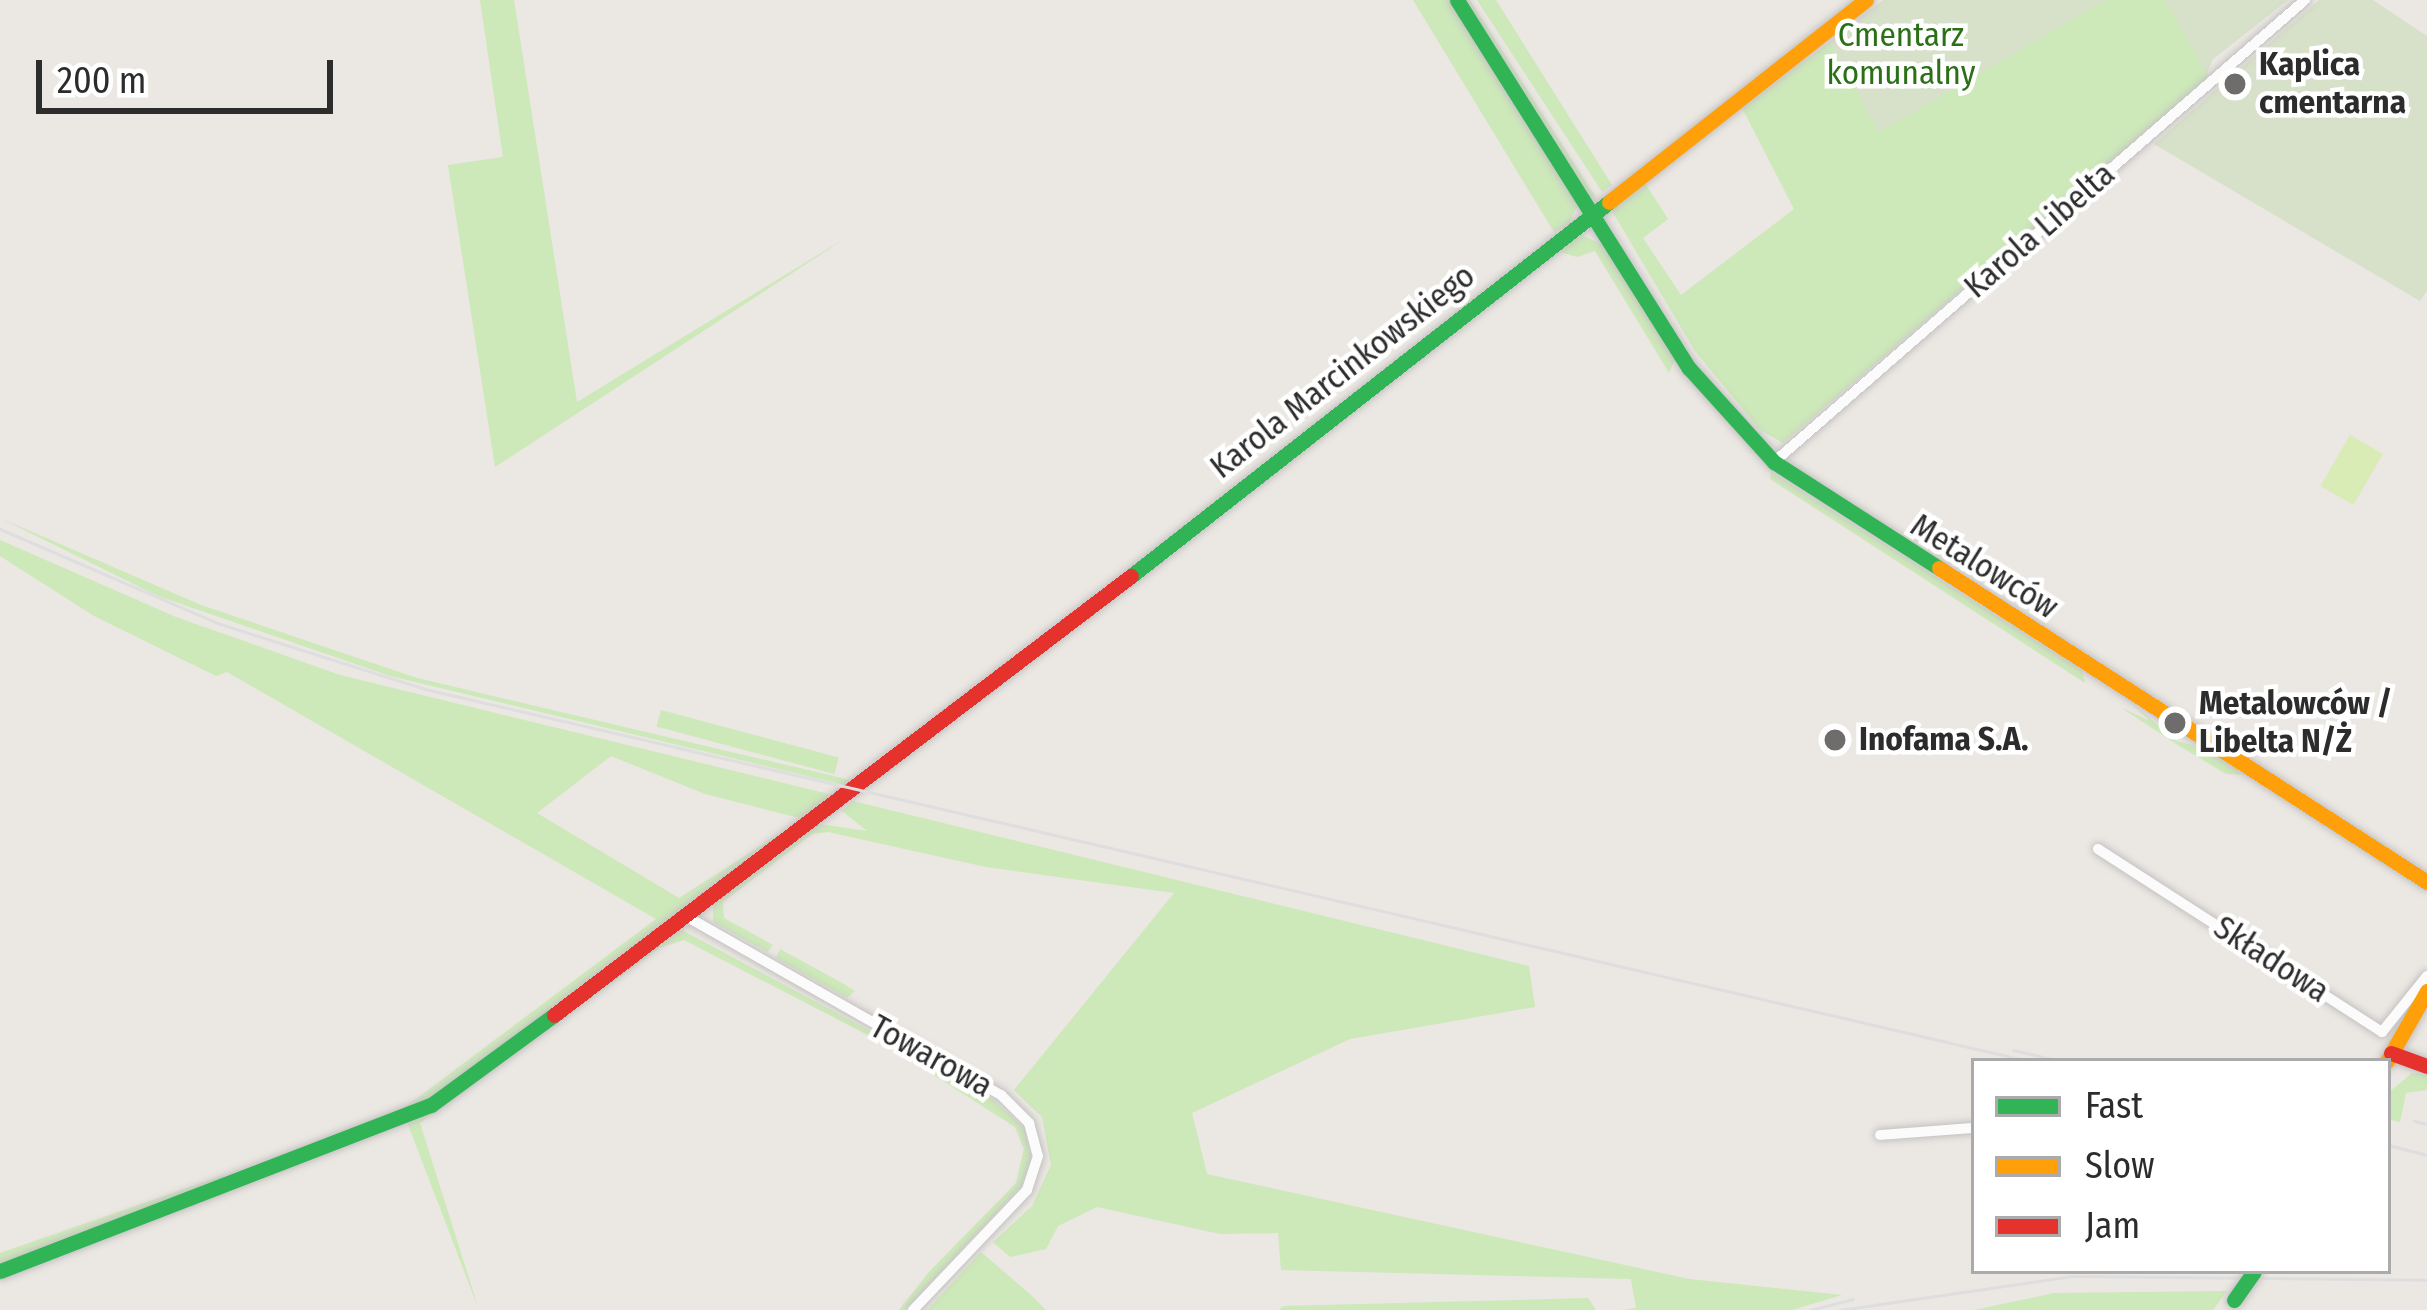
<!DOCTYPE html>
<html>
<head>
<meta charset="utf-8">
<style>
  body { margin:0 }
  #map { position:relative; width:2427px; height:1310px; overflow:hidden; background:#ebe7e2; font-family:"Fira Sans Condensed",sans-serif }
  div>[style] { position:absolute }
  .green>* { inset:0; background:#cde8b9; transform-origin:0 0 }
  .cemetery>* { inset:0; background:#d7e0c9 }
  .pitch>* { inset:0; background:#d9ecb6; transform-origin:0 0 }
  .roads { filter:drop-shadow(0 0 3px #c4c3c3) drop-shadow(0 0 3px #c4c3c3) }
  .street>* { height:10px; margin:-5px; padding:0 5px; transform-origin:5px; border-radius:5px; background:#fcfbfb }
  .fast>* { height:15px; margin:-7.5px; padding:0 7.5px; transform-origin:7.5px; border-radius:7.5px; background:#30b455 }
  .slow>* { height:15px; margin:-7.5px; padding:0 7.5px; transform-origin:7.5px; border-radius:7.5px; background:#ff9f0a }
  .jam>* { height:15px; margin:-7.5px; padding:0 7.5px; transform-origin:7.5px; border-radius:7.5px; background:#e5322d }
  .rail>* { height:3px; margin:-1.5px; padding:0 1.5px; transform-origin:1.5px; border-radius:1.5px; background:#dedee0 }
  .bridges { filter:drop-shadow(0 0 3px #c4c3c3) drop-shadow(0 0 3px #c4c3c3) }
  .fast-bridge>* { height:15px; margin:-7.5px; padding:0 7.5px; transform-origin:7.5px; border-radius:7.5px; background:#30b455 }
  .dots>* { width:33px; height:33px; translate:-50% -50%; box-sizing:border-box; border:6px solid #fff; border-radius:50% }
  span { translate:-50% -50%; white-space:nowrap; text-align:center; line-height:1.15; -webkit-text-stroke:9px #fff; paint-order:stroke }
  .park-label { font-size:33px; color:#2b7016 }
  .poi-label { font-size:33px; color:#2c2c2c; font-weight:700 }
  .left { translate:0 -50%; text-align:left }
  .street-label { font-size:33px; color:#2c2c2c }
  .legend { position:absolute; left:1971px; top:1058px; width:420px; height:216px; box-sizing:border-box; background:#fff; border:3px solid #ababab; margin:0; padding:15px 21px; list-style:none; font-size:36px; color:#2c2c2c }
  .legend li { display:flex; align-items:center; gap:24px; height:60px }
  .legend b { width:60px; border:3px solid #ababab }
  .scale { position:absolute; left:36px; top:60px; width:297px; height:54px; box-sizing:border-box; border:6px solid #2c2c2c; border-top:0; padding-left:15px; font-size:36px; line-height:42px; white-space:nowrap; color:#2c2c2c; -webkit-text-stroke:9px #fff; paint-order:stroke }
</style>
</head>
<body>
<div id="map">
  <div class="green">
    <div style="clip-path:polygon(480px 0,514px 0,577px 402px,849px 236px,495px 467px,448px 165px,503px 157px)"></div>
    <div style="clip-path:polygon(1413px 0,1450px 0,1578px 205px,1568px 225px,1554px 232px)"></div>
    <div style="clip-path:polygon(1464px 0,1470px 0,1597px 199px,1588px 197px)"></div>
    <div style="clip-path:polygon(1477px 0,1496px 0,1612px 185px,1602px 192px)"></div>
    <div style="clip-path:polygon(2105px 0,2165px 0,2209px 77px,1783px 443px,1760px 430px,1695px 351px,1612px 211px,1645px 183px,1668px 219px,1643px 238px,1681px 295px,1794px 209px,1742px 108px,1830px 42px,1879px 132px)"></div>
    <div style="clip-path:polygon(1582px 235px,1605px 246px,1676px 358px,1669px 373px,1595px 251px,1577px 257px,1557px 251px)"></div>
    <div style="clip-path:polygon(1771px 472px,2082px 670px,2085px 683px,1770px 479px)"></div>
    <div style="clip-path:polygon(0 518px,201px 605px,417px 678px,859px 782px,853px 787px,390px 676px,158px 596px)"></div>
    <div style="clip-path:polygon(evenodd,0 540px,176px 617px,340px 675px,841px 797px,428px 1103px,404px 1108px,656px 919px,227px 672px,216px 676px,94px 616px,0 556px,0 540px,611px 756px,705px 794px,803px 819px,679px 898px,537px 813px,611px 756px)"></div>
    <div style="clip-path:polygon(2126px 698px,2177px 741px,2204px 748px,2245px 775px,2226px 774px,2176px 744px,2120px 707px,2150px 721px)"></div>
    <div style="left:661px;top:710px;width:184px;height:17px;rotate:15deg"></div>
    <div style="clip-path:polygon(853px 801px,1529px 966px,1535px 1007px,1350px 1039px,1192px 1113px,1207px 1174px,1689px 1279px,1842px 1295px,1792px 1310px,1621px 1310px,1636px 1308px,1631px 1279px,1281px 1270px,1278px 1233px,1220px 1234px,1097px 1207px,1058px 1226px,1046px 1249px,1010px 1257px,993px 1242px,1032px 1206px,1051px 1165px,1042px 1117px,1014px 1090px,1174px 893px,986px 867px,828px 832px,812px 834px,723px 902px,724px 918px,773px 945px,767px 952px,713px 922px,713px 904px,819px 824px,867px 831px,842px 811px)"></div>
    <div style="clip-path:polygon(676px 927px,986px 1093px,1025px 1129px,1031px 1159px,1022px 1185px,905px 1310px,899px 1310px,929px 1272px,1016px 1183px,1024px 1149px,1015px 1127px,887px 1045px,684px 940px,659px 948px,420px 1123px,479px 1310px,407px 1122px)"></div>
    <div style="clip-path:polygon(780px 949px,844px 984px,855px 991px,847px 998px,776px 958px)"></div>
    <div style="clip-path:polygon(2412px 1073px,2427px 1075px,2427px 1090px,2406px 1093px,2400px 1122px,2388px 1119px,2388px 1093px)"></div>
    <div style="clip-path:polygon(224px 1175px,225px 1182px,0 1266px,0 1253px)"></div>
    <div style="clip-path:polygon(981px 1252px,1031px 1295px,1046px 1310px,927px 1310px)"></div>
    <div style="clip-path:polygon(2227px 1291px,2213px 1310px,1974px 1310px,2054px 1293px)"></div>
    <div style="clip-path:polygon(1588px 1298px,1596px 1310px,1279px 1310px,1283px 1306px)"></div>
  </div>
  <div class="cemetery">
    <div style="clip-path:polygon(1883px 0,2105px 0,1879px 132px,1830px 42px)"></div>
    <div style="clip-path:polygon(2165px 0,2288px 0,2212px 60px,2207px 74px)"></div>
    <div style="clip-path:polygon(2319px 0,2373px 0,2427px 36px,2427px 291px,2420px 301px,2154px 144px)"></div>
  </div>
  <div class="pitch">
    <div style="left:2350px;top:435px;width:38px;height:59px;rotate:30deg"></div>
  </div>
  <div class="roads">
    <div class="street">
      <div style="left:1774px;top:462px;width:704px;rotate:-41.03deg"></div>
      <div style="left:2098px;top:849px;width:338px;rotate:32.8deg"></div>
      <div style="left:2382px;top:1032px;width:72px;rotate:-51.2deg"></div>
      <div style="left:684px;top:915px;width:365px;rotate:29.6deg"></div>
      <div style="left:1001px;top:1095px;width:40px;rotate:45deg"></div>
      <div style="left:1029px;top:1123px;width:34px;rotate:75deg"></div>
      <div style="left:1038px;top:1156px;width:36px;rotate:108deg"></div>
      <div style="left:1027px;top:1190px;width:166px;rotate:133.5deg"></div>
      <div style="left:1880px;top:1135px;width:94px;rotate:-4.3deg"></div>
    </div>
    <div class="fast">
      <div style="left:1457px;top:0;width:435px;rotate:57.8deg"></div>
      <div style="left:1689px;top:368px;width:127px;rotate:47.9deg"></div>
      <div style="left:1774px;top:462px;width:196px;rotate:32.7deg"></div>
      <div style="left:1131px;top:576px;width:607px;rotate:-38.04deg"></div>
      <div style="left:0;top:1271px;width:462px;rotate:-21.1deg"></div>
      <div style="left:431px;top:1105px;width:152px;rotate:-36.2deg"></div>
    </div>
    <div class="slow">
      <div style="left:1609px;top:202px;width:327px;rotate:-38.2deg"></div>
      <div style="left:1939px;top:568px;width:580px;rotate:32.76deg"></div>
      <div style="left:2387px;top:1061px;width:81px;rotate:-60.3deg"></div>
    </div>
    <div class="jam">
      <div style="left:554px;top:1015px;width:725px;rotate:-37.27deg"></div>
      <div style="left:2391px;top:1053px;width:38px;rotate:20deg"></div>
    </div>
  </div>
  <div class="rail">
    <div style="left:0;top:529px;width:236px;rotate:23.4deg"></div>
    <div style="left:217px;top:623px;width:218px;rotate:17.6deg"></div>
    <div style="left:425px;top:689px;width:1647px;rotate:13.06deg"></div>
    <div style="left:2013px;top:1050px;width:48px;rotate:13.2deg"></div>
    <div style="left:2414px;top:1121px;width:13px;rotate:13deg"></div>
    <div style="left:2388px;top:1145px;width:40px;rotate:14.4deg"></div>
    <div style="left:1810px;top:1310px;width:44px;rotate:-14.3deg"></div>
    <div style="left:1840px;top:1310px;width:235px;rotate:-8.3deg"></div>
    <div style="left:2073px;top:1276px;width:354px;rotate:0.6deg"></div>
  </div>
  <div class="bridges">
    <div class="fast-bridge">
      <div style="left:2234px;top:1300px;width:35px;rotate:-55deg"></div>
    </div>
  </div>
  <div class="dots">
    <div style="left:2235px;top:84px;background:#6f6d6c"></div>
    <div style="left:2175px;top:723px;background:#6f6d6c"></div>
    <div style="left:1835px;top:740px;background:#6f6d6c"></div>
  </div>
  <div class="park-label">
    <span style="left:1901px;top:55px">Cmentarz<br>komunalny</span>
  </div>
  <div class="poi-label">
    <span class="left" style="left:2259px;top:84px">Kaplica<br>cmentarna</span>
    <span class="left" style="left:2199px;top:723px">Metalowców /<br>Libelta N/Ż</span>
    <span class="left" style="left:1859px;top:740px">Inofama S.A.</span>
  </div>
  <div class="street-label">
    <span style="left:2040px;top:231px;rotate:-41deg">Karola Libelta</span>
    <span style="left:1343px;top:372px;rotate:-38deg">Karola Marcinkowskiego</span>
    <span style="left:1984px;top:567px;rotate:32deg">Metalowców</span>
    <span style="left:2271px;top:960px;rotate:33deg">Składowa</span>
    <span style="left:931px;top:1057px;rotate:29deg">Towarowa</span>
  </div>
  <ul class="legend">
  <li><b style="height:15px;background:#30b455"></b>Fast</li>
  <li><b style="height:15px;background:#ff9f0a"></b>Slow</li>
  <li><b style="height:15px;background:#e5322d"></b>Jam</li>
  </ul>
  <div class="scale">200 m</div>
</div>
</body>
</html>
